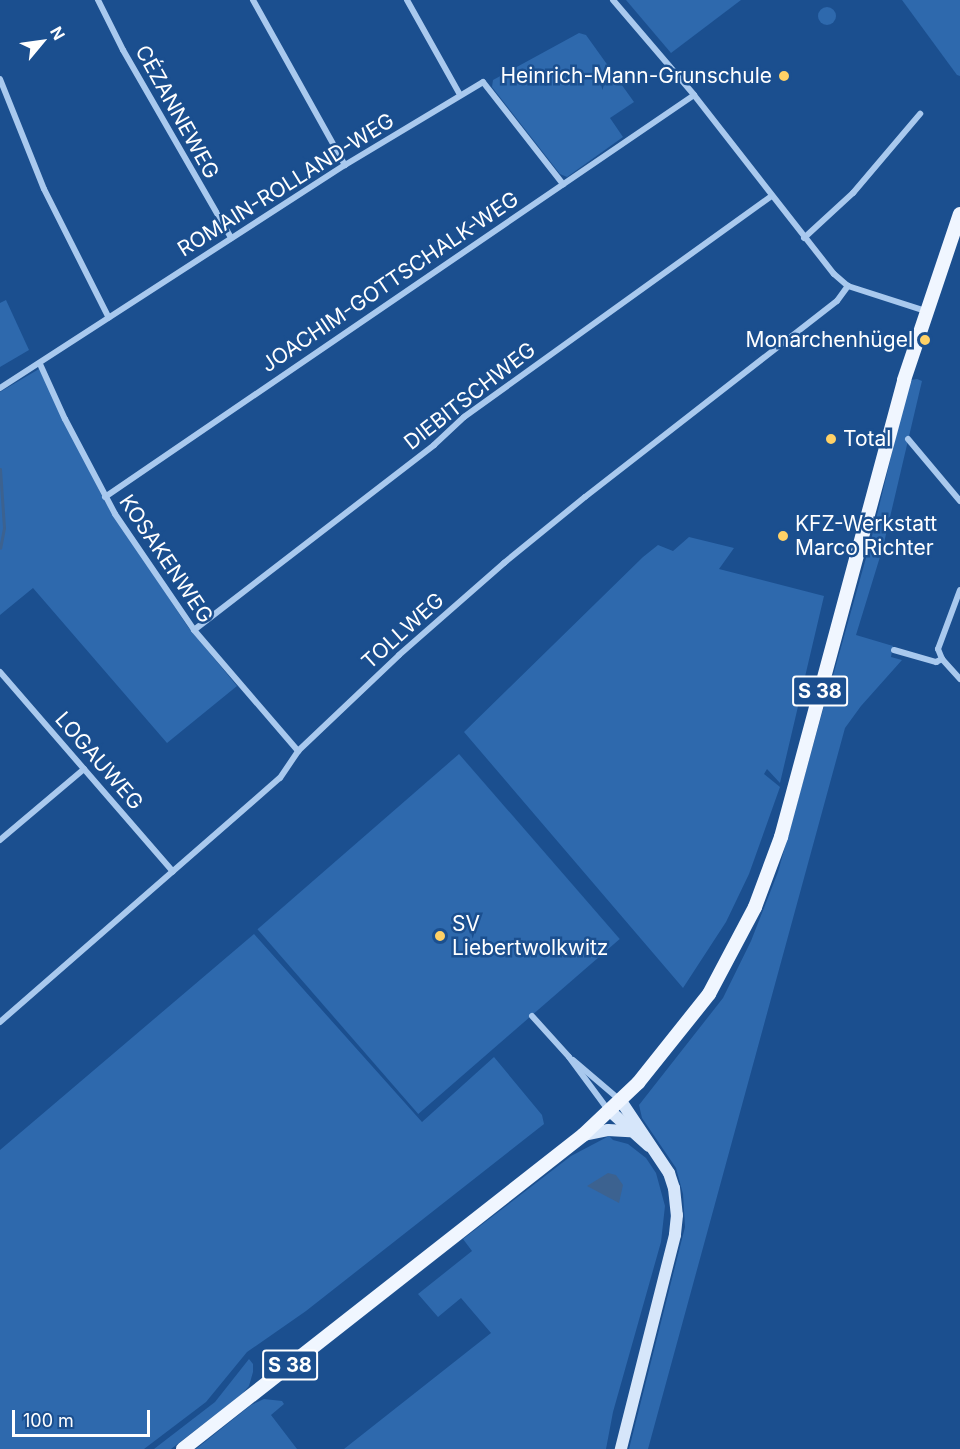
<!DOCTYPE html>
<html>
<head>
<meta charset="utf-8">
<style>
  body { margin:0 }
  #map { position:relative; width:960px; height:1449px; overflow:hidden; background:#1b4f8f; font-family:Inter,sans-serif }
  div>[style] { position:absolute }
  .green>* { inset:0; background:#2e69ad; transform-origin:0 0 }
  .round { border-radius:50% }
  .water>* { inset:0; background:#3c6290 }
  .stream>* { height:3px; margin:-1.5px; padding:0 1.5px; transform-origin:1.5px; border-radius:1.5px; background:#3c6290 }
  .minor>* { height:6px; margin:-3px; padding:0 3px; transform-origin:3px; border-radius:3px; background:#a9c9ee }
  .secondary>* { height:12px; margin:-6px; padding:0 6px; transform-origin:6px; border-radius:6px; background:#d6e6fa }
  .primary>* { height:14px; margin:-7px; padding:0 7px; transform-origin:7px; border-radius:7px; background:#f0f6ff }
  .dots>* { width:16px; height:16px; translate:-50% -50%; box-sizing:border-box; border:3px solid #1b4f8f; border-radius:50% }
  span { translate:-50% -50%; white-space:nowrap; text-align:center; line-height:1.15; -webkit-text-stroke:5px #1b4f8f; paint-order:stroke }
  .shield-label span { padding:2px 4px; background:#1b4f8f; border:2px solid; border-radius:4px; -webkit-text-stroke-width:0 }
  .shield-label { font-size:20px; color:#fff; font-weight:700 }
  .poi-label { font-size:21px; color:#fff }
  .right { translate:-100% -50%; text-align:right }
  .left { translate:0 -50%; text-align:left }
  .street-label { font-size:21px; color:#fff }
  .north { position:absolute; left:12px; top:12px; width:60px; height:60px; -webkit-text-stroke:4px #1b4f8f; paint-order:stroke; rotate:61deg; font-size:16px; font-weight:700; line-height:24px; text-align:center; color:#fff }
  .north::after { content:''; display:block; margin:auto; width:21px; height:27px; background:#fff; clip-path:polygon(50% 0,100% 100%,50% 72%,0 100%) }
  .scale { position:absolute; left:12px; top:1410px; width:138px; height:27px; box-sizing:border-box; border:3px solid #fff; border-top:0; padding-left:8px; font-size:18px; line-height:21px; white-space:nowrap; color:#fff; -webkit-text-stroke:4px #1b4f8f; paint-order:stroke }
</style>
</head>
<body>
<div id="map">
  <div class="green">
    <div style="clip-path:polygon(626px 0,741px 0,671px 53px)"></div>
    <div style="clip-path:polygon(902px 0,960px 0,960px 76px,957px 75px)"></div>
    <div class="round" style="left:818px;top:7px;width:18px;height:18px"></div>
    <div style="clip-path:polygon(579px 33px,586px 35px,634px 102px,610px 118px,623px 137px,567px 177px,560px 174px,492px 87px,493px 80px)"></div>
    <div style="clip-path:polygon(6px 300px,29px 350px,0 367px,0 303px)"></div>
    <div style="clip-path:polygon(39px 369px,104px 500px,188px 627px,237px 686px,167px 743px,33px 588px,0 615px,0 392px)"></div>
    <div style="clip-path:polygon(917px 379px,922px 381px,883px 547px,856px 635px,893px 646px,891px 657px,902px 660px,861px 706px,845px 728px,648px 1449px,629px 1449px,685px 1227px,683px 1194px,676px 1168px,642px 1118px,639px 1105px,723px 998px,751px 941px,778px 872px,827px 695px,836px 693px,837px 687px,831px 683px,871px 540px,908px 386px,911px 380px)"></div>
    <div style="clip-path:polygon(689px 537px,734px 548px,719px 569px,824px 596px,780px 783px,767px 769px,764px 774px,780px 787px,749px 874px,726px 922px,683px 988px,464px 732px,643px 557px,658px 545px,673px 551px)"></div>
    <div style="left:459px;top:754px;width:245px;height:267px;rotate:49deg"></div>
    <div style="clip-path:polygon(254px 934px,422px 1122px,494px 1057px,542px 1115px,544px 1124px,306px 1311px,247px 1352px,206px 1402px,144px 1449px,0 1449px,0 1150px)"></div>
    <div style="clip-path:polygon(609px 1136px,613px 1140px,628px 1144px,646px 1158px,656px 1173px,665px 1206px,661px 1242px,613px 1412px,606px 1449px,344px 1449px,491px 1333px,461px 1298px,438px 1317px,418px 1294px,472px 1251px,463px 1239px,571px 1156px)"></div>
    <div style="clip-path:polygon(249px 1359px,253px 1364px,253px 1372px,249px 1386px,242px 1394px,171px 1449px,154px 1449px,215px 1402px)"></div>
    <div style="clip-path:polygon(264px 1399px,282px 1401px,284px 1404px,271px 1415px,297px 1449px,196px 1449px,251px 1405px)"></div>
  </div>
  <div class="water">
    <div style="clip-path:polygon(608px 1173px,616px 1175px,623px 1185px,619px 1203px,587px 1186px)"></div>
  </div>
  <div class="stream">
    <div style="left:0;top:469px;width:59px;rotate:86.1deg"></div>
    <div style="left:4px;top:528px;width:20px;rotate:101deg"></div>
  </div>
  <div class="minor">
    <div style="left:98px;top:0;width:56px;rotate:63.4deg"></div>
    <div style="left:123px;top:50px;width:217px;rotate:60.1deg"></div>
    <div style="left:253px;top:0;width:189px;rotate:60.9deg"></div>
    <div style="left:407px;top:0;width:109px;rotate:60.8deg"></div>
    <div style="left:613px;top:0;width:125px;rotate:49.5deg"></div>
    <div style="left:694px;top:95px;width:227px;rotate:52deg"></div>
    <div style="left:834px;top:274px;width:18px;rotate:41deg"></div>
    <div style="left:848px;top:286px;width:82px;rotate:17.8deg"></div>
    <div style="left:0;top:79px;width:118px;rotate:68.2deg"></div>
    <div style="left:44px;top:189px;width:144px;rotate:63.3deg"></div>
    <div style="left:804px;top:238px;width:67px;rotate:-42.6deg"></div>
    <div style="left:853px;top:193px;width:104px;rotate:-49.7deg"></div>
    <div style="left:40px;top:364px;width:60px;rotate:65.6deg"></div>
    <div style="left:65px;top:419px;width:107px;rotate:62.2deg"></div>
    <div style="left:115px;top:514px;width:140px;rotate:55.7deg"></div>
    <div style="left:194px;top:630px;width:160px;rotate:49.3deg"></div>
    <div style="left:0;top:388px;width:411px;rotate:-32.9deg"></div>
    <div style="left:345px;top:165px;width:161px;rotate:-31deg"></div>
    <div style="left:483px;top:82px;width:130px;rotate:51.9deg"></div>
    <div style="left:908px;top:439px;width:81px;rotate:50deg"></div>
    <div style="left:105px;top:497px;width:713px;rotate:-34.31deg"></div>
    <div style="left:960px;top:590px;width:63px;rotate:110.4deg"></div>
    <div style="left:938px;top:649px;width:11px;rotate:68deg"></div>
    <div style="left:942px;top:659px;width:27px;rotate:48deg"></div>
    <div style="left:194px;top:630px;width:303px;rotate:-37.6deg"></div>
    <div style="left:434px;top:445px;width:41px;rotate:-43deg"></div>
    <div style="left:464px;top:417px;width:379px;rotate:-35.7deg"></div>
    <div style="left:894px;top:650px;width:44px;rotate:15.9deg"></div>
    <div style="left:936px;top:662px;width:7px;rotate:-27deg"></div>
    <div style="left:0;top:672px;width:264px;rotate:49.1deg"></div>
    <div style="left:822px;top:686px;width:15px;rotate:20deg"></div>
    <div style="left:0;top:840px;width:110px;rotate:-40.2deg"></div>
    <div style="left:532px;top:1016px;width:55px;rotate:47.9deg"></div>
    <div style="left:569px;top:1057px;width:67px;rotate:53.5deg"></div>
    <div style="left:0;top:1022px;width:371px;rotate:-41.1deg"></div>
    <div style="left:280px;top:778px;width:32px;rotate:-56deg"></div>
    <div style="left:298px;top:751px;width:139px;rotate:-43.5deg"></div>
    <div style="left:399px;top:655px;width:140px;rotate:-41.2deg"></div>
    <div style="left:504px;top:563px;width:104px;rotate:-39.2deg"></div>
    <div style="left:585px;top:497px;width:319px;rotate:-37.9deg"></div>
    <div style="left:837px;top:301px;width:19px;rotate:-54deg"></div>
    <div style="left:573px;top:1060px;width:62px;rotate:40.4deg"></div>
  </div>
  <div class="secondary">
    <div style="left:621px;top:1101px;width:87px;rotate:56.3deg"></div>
    <div style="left:669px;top:1173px;width:16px;rotate:72deg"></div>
    <div style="left:674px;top:1188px;width:27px;rotate:84deg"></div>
    <div style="left:677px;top:1215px;width:20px;rotate:96deg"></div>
    <div style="left:675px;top:1235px;width:221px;rotate:104.2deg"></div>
    <div style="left:610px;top:1111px;width:52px;rotate:41.9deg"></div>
    <div style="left:583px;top:1135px;width:25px;rotate:-11deg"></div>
    <div style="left:608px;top:1130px;width:22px;rotate:3deg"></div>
  </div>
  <div class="primary">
    <div style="left:183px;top:1449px;width:509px;rotate:-38.13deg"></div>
    <div style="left:583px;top:1135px;width:76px;rotate:-43.4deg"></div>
    <div style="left:638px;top:1083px;width:114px;rotate:-51.4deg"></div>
    <div style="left:709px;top:994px;width:98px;rotate:-62.1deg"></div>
    <div style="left:755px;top:907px;width:75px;rotate:-69.6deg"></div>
    <div style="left:781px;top:837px;width:473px;rotate:-74.9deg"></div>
    <div style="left:904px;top:380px;width:175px;rotate:-71.4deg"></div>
  </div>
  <div class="dots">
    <div style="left:784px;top:76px;background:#ffd166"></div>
    <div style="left:925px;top:340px;background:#ffd166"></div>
    <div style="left:831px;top:439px;background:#ffd166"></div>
    <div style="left:783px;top:536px;background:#ffd166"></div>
    <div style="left:440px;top:936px;background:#ffd166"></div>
  </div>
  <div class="shield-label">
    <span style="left:820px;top:691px">S 38</span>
    <span style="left:290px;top:1365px">S 38</span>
  </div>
  <div class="poi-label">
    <span class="right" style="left:772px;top:76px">Heinrich-Mann-Grunschule</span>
    <span class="right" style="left:913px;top:340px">Monarchenhügel</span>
    <span class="left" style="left:843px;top:439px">Total</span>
    <span class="left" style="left:795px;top:536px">KFZ-Werkstatt<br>Marco Richter</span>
    <span class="left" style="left:452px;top:936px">SV<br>Liebertwolkwitz</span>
  </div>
  <div class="street-label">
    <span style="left:177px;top:112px;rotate:61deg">CÉZANNEWEG</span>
    <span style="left:286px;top:185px;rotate:-32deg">ROMAIN-ROLLAND-WEG</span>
    <span style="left:390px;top:282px;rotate:-34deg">JOACHIM-GOTTSCHALK-WEG</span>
    <span style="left:470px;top:396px;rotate:-38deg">DIEBITSCHWEG</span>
    <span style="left:166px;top:559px;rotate:56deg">KOSAKENWEG</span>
    <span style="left:403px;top:631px;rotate:-42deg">TOLLWEG</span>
    <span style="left:99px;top:761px;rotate:49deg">LOGAUWEG</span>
  </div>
  <div class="north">N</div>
  <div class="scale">100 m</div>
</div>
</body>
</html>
